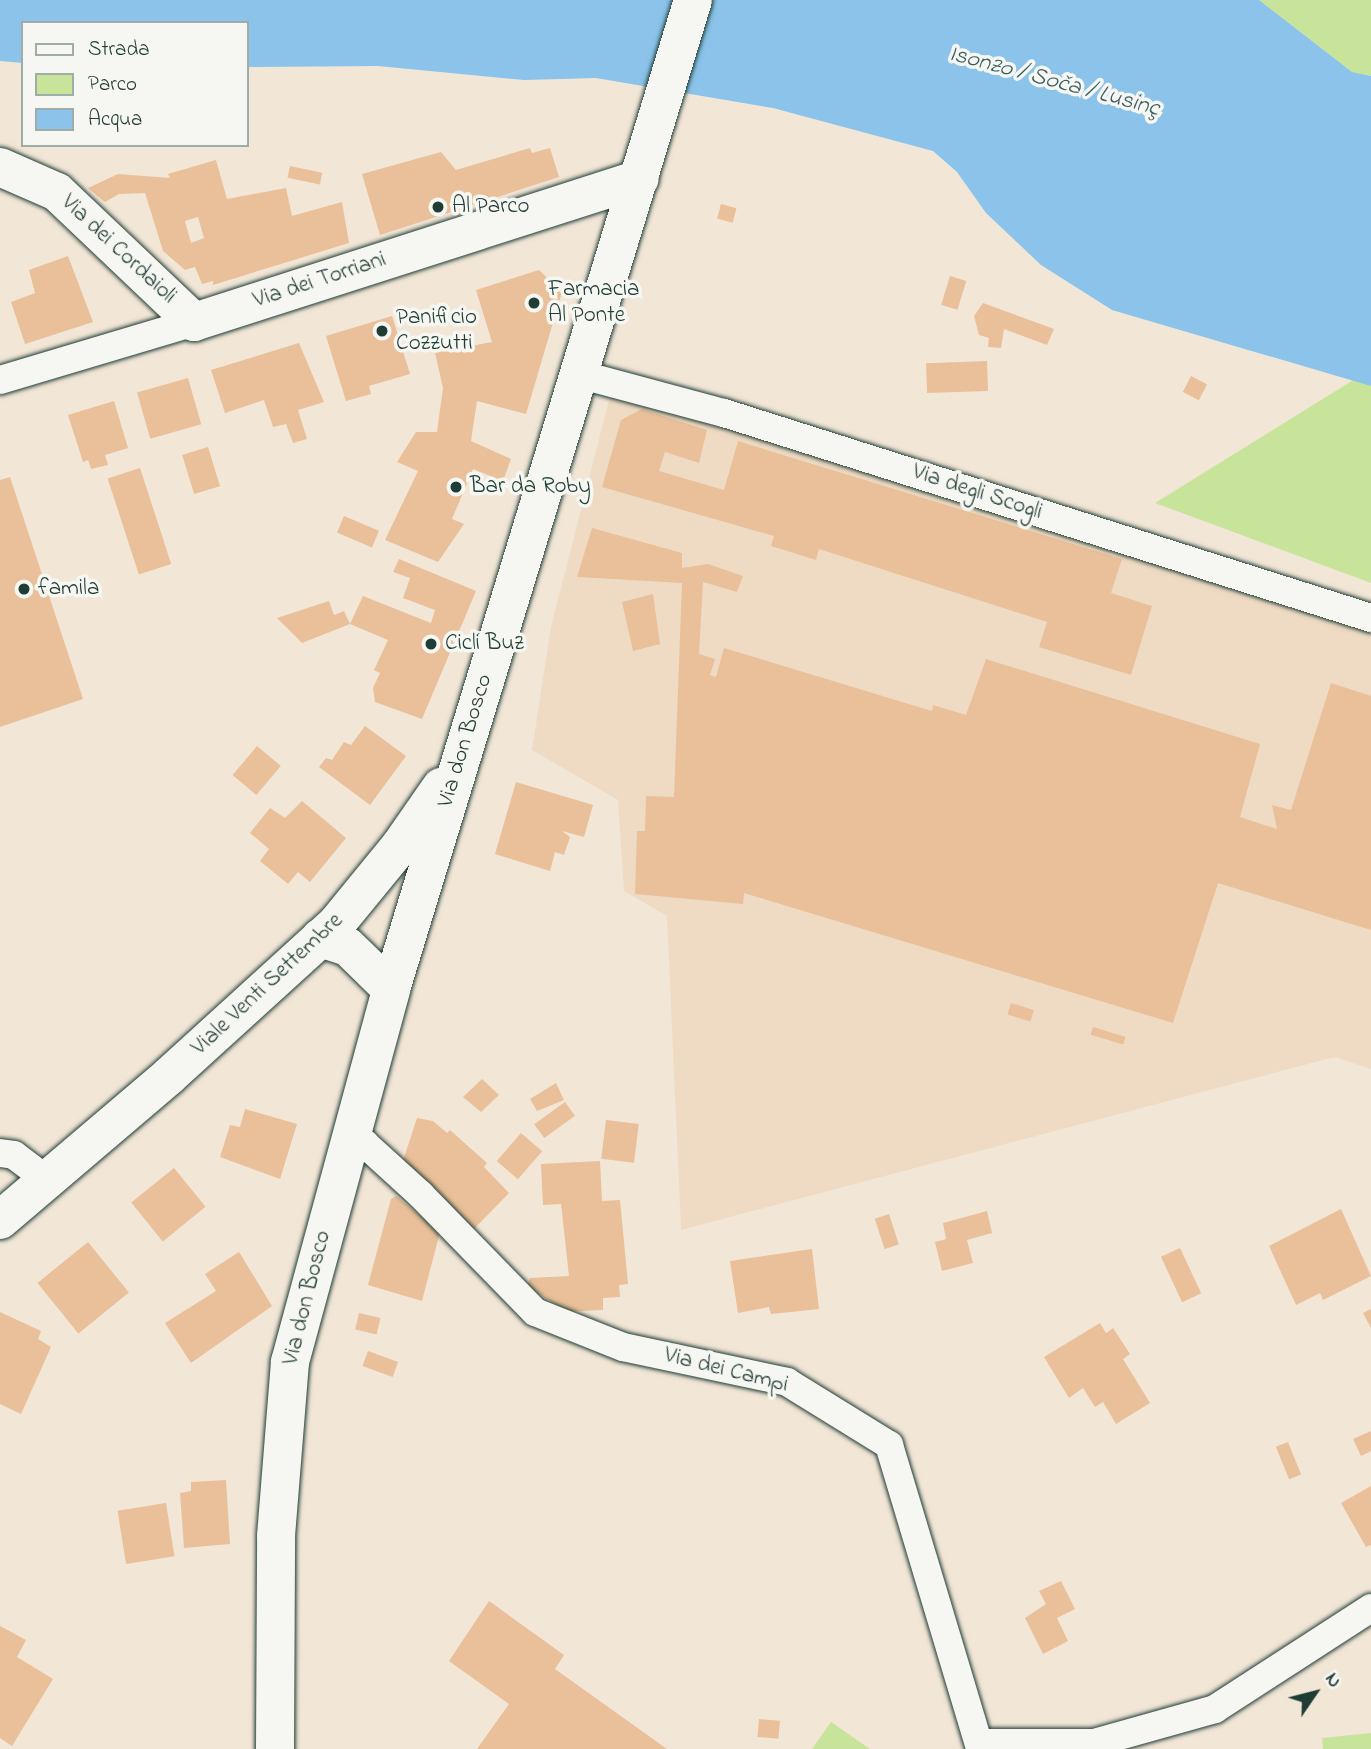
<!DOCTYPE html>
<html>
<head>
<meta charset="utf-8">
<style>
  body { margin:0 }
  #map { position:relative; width:1371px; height:1749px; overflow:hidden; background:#f2e6d7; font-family:"Indie Flower",sans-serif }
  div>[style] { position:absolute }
  .built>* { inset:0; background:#efdbc4 }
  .green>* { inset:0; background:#c8e49a }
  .water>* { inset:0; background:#8bc3ea }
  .building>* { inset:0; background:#e9c099; transform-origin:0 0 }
  .roads { filter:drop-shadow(0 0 2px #1f3d34) drop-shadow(0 0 2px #1f3d34) }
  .street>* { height:28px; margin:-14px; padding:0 14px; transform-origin:14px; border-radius:14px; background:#f6f6f2 }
  .secondary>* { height:38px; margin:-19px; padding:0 19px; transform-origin:19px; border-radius:19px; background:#f6f6f2 }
  .dots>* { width:19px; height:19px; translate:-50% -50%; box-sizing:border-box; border:4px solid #f6f6f2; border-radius:50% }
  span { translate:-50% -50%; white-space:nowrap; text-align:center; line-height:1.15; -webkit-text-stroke:7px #f6f6f2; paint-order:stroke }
  .poi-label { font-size:23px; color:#1f3d34 }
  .left { translate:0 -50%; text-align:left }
  .street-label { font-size:23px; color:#1f3d34 }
  .water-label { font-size:24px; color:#3a5e62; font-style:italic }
  .legend { position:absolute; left:21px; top:21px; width:228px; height:126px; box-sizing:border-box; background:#f6f6f2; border:2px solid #a0aca6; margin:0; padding:9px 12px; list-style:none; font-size:21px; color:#1f3d34 }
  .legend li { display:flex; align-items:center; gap:14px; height:35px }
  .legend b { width:35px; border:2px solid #a0aca6 }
  .north { position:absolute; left:1280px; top:1658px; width:70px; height:70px; -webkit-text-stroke:5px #f6f6f2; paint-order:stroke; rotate:55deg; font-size:19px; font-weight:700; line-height:28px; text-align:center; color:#1f3d34 }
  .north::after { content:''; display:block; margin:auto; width:24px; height:32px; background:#1f3d34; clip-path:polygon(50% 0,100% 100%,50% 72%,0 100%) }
</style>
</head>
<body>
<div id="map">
  <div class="built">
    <div style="clip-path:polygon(611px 392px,1371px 631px,1371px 1069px,1334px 1057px,681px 1230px,667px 916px,624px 891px,618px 800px,532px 750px,551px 627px)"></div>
  </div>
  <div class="green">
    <div style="clip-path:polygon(1259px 0,1371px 0,1371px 76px,1352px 72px)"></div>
    <div style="clip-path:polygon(1355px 379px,1371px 386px,1371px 583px,1155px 503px)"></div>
    <div style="clip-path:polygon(831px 1722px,870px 1749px,812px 1749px)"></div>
    <div style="clip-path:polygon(1371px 1733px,1371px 1749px,1323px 1749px,1322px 1738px)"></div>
  </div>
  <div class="water">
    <div style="clip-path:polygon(0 0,1259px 0,1352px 72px,1371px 76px,1371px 386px,1112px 310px,1041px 265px,986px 213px,957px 172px,933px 151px,773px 108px,596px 78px,524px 80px,378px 66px,247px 67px,247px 23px,23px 23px,23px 63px,0 61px)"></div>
  </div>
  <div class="building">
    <div style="clip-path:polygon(530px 148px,532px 153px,550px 148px,559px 177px,380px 235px,362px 174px,441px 152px,456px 170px)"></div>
    <div style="clip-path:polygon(evenodd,216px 160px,227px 199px,286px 188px,292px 216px,342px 202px,349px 243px,213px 285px,213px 281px,202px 284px,195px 267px,185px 270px,163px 251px,145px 193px,119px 194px,105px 202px,88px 188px,118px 174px,170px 178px,168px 174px,216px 160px,198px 217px,204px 238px,191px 243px,185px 221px,198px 217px)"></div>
    <div style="left:290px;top:166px;width:33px;height:12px;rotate:12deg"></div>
    <div style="left:721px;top:204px;width:16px;height:15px;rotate:15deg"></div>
    <div style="clip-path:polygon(68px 256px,93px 322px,25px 344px,11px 302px,35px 293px,29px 270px)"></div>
    <div style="clip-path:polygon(539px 270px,562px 292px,526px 414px,477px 401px,471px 441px,511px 459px,503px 481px,473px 469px,452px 519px,464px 524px,438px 562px,385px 540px,418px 471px,397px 462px,416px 432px,437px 432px,443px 388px,435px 353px,492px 342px,476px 290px)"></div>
    <div style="left:950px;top:276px;width:17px;height:30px;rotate:17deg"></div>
    <div style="clip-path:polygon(983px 303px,1054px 329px,1047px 345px,1004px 329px,1001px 348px,988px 347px,989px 338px,979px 335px,974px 316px)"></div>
    <div style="clip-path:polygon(392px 316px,410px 374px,369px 386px,371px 394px,346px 401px,326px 336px)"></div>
    <div style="clip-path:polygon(299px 343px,324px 402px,298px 410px,307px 439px,293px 443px,286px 424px,273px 427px,264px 400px,225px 413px,211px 370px)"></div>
    <div style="left:987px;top:361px;width:30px;height:61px;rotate:88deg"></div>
    <div style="left:1191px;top:376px;width:18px;height:18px;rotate:27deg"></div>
    <div style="left:188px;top:378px;width:48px;height:53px;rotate:74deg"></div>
    <div style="clip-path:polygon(114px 401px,128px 448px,105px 455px,108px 465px,91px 469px,88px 460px,83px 462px,68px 415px)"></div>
    <div style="clip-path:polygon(642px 409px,707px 430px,699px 463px,665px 452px,659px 471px,724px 490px,738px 441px,1122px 559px,1111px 593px,1152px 606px,1131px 675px,1039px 647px,1047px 622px,819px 549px,816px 560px,771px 546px,774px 536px,602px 487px,621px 420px)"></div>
    <div style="left:208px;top:447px;width:41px;height:27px;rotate:73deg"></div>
    <div style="left:140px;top:468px;width:101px;height:34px;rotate:72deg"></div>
    <div style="clip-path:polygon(10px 477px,83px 699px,0 727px,0 480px)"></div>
    <div style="left:344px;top:516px;width:38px;height:18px;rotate:23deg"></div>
    <div style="clip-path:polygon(592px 528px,682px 553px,682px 568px,708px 564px,743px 576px,737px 592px,703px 582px,699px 654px,715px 659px,710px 675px,716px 677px,724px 648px,932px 711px,933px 705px,966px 715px,986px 659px,1260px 744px,1240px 817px,1277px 829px,1272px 805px,1291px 810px,1331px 683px,1371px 696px,1371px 930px,1218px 883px,1173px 1023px,744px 893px,743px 904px,635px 894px,637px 831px,645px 831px,646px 796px,674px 797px,682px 583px,577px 577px)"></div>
    <div style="clip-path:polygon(399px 559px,476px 591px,422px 719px,375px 702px,373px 688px,380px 673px,374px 670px,388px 640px,350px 624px,363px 596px,431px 623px,435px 610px,403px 598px,410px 578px,393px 572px)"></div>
    <div style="clip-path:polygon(653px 594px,660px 644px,633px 651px,622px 602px)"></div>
    <div style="clip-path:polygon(329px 601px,334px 615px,344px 611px,350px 624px,302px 643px,277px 618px)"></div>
    <div style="clip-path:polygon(365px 726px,406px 756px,370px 805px,319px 767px,326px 758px,332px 760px,344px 742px,351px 745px)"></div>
    <div style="left:257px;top:746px;width:31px;height:38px;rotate:40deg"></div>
    <div style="clip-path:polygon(516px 782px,593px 805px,584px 837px,562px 831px,570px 837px,564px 855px,555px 852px,550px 871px,495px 854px)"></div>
    <div style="clip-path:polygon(302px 801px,346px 838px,310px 882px,298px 872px,288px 884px,260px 861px,269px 849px,250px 833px,270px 808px,285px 818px)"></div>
    <div style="left:1011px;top:1003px;width:24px;height:12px;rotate:17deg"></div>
    <div style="left:1093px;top:1027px;width:34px;height:8px;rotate:17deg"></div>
    <div style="clip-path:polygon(482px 1079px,499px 1095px,481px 1112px,463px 1097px)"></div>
    <div style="clip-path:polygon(556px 1083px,564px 1100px,537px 1111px,530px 1099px)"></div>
    <div style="left:565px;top:1102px;width:17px;height:38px;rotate:54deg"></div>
    <div style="clip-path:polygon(245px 1109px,297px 1124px,280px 1179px,220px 1157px,230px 1125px,240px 1127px)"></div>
    <div style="clip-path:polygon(417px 1118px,433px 1121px,447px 1133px,450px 1130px,487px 1163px,484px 1167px,509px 1193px,473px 1230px,402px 1164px)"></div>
    <div style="left:606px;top:1120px;width:33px;height:39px;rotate:7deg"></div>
    <div style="left:521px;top:1133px;width:28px;height:37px;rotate:41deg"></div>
    <div style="clip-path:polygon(600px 1161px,602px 1201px,620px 1200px,628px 1284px,619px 1285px,620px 1297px,603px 1298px,603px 1310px,558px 1312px,557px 1305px,527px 1287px,530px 1278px,569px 1276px,561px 1204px,543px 1205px,541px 1164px)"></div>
    <div style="left:174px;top:1168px;width:50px;height:55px;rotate:51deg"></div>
    <div style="clip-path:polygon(396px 1196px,440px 1232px,422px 1301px,368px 1285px,391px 1199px)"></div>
    <div style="clip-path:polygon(1341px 1209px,1371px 1276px,1323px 1300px,1320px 1293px,1296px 1305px,1269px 1246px)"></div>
    <div style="clip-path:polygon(987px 1211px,992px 1233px,967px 1240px,973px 1263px,942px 1271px,935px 1242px,946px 1239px,943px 1223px)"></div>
    <div style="left:889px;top:1214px;width:32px;height:15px;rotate:72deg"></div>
    <div style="left:88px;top:1242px;width:65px;height:65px;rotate:51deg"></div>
    <div style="left:1180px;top:1248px;width:50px;height:21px;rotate:65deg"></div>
    <div style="clip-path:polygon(812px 1249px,819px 1309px,771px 1314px,769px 1307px,738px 1313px,730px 1261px)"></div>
    <div style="clip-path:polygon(239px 1252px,272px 1306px,191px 1363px,165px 1323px,216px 1291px,205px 1274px)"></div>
    <div style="clip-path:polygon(1371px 1309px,1371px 1328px,1363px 1313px)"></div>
    <div style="clip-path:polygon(0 1312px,41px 1331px,38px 1339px,51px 1347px,21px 1414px,0 1404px)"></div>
    <div style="left:359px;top:1313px;width:22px;height:17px;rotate:13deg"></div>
    <div style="clip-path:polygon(1100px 1323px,1106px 1333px,1113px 1328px,1130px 1354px,1123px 1359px,1150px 1403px,1116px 1424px,1103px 1402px,1095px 1407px,1083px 1388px,1069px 1398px,1044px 1357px)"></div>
    <div style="left:368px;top:1351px;width:32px;height:16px;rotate:20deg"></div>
    <div style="clip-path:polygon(1371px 1431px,1371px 1451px,1361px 1456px,1353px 1439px)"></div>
    <div style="left:1288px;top:1442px;width:35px;height:13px;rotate:68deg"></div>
    <div style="clip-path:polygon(226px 1480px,230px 1544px,184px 1548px,180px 1493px,191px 1491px,191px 1482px)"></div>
    <div style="clip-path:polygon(1371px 1486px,1371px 1545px,1366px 1547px,1341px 1503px)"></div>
    <div style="left:166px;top:1503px;width:54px;height:49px;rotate:81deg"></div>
    <div style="clip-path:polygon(1061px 1581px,1075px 1609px,1057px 1618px,1068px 1641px,1043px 1654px,1025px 1618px,1046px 1604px,1039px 1591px)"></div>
    <div style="clip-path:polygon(489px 1601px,564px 1655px,555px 1669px,667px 1749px,477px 1749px,509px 1704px,449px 1661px)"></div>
    <div style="clip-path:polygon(0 1626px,26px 1640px,17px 1657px,53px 1679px,12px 1746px,0 1738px)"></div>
    <div style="left:759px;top:1719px;width:21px;height:18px;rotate:5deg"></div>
  </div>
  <div class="roads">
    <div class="street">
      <div style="left:582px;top:375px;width:147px;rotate:15deg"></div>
      <div style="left:724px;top:413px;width:679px;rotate:17.58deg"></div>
      <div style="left:0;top:380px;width:202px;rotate:-16.6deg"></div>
      <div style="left:349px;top:1139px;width:17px;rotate:17deg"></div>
      <div style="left:365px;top:1144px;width:76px;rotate:42.3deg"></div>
      <div style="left:421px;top:1195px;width:163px;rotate:45.7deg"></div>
      <div style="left:535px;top:1312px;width:95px;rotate:21.7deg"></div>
      <div style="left:623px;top:1347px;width:168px;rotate:12deg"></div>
      <div style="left:787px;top:1382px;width:120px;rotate:31.7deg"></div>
      <div style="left:889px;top:1445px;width:317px;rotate:73.3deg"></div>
      <div style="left:0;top:1153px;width:14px;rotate:8deg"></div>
      <div style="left:14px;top:1155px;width:41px;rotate:37.1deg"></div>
      <div style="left:979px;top:1743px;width:115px"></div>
      <div style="left:1094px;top:1743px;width:126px;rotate:-15.7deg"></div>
      <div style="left:1215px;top:1709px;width:186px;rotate:-32.9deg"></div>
    </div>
    <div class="secondary">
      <div style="left:0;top:167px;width:62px;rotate:23.7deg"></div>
      <div style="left:57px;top:192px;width:189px;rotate:43.5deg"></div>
      <div style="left:194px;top:322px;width:468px;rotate:-17.8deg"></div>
      <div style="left:320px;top:938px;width:29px;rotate:18deg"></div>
      <div style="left:348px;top:947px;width:60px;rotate:44.3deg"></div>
      <div style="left:0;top:1220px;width:222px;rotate:-40.4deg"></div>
      <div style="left:169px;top:1076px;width:227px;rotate:-42.3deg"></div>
      <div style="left:337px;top:923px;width:99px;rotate:-50.7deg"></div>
      <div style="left:400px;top:846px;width:72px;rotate:-55.2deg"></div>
      <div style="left:275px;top:1749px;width:213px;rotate:-89.7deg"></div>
      <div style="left:276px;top:1536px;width:175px;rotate:-85.4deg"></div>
      <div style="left:290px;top:1362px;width:386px;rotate:-74.8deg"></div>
      <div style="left:391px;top:989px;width:1034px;rotate:-73.02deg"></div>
    </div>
  </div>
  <div class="dots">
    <div style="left:438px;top:207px;background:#1f3d34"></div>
    <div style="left:534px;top:303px;background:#1f3d34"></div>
    <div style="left:382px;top:331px;background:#1f3d34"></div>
    <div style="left:456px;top:487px;background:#1f3d34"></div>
    <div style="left:24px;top:589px;background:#1f3d34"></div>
    <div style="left:431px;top:644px;background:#1f3d34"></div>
  </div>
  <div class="poi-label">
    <span class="left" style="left:452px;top:207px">Al Parco</span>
    <span class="left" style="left:548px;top:303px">Farmacia<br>Al Ponte</span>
    <span class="left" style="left:396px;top:331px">Panificio<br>Cozzutti</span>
    <span class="left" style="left:470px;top:487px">Bar da Roby</span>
    <span class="left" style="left:38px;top:589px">famila</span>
    <span class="left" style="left:445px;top:644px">Cicli Buz</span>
  </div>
  <div class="street-label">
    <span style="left:118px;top:250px;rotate:43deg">Via dei Cordaioli</span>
    <span style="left:320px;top:281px;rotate:-18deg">Via dei Torriani</span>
    <span style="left:977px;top:493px;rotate:18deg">Via degli Scogli</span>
    <span style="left:466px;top:741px;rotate:-73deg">Via don Bosco</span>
    <span style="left:268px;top:985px;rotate:-43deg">Viale Venti Settembre</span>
    <span style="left:308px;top:1298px;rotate:-76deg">Via don Bosco</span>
    <span style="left:726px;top:1371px;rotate:14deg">Via dei Campi</span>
  </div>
  <div class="water-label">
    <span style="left:1054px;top:82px;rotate:15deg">Isonzo / Soča / Lusinç</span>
  </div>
  <ul class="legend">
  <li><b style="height:9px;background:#f6f6f2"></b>Strada</li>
  <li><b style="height:19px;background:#c8e49a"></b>Parco</li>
  <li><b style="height:19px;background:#8bc3ea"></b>Acqua</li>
  </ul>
  <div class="north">N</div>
</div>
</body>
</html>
